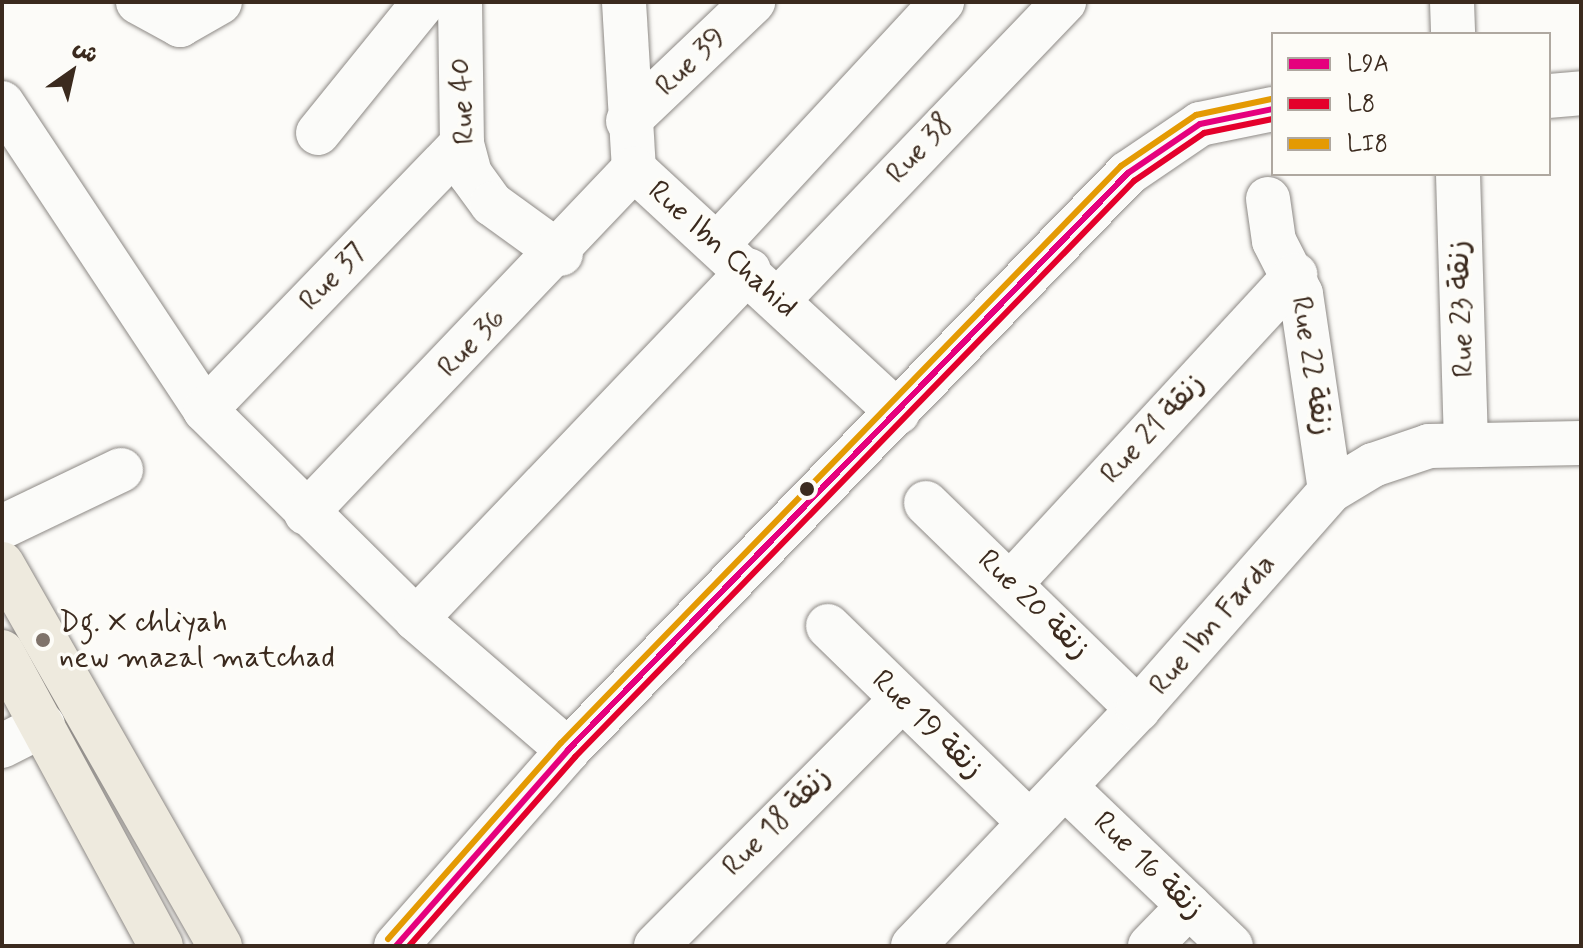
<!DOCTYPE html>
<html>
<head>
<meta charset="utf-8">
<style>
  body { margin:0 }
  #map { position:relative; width:1583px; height:948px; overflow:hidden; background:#fcfbf8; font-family:Mynerve,"Playpen Sans Arabic",sans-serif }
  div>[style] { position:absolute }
  .roads { filter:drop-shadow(0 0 2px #8d8985) drop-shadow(0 0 2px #8d8985) }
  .minor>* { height:44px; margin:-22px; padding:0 22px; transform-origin:22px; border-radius:22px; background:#fbfbf9 }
  .major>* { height:44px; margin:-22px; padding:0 22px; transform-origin:22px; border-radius:22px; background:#eeeade }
  .bus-1>* { height:6px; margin:-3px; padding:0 3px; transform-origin:3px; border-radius:3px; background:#e5007d }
  .bus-2>* { height:6px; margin:-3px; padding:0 3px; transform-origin:3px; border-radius:3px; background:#e4002b }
  .bus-3>* { height:6px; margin:-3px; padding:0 3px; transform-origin:3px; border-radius:3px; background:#e49a03 }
  .dots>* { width:22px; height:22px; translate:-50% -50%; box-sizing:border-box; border:4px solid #fdfcf7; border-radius:50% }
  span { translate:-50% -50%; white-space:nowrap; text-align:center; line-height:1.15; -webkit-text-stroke:7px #fdfcf7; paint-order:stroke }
  .street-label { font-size:30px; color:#3b2a1e }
  .poi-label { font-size:30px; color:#3b2a1e }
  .left { translate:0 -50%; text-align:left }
  .frame { position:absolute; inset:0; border:4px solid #3b2a1e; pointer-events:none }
  .legend { position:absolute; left:1271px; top:32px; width:280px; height:144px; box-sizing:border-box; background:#fdfcf7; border:2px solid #afa8a0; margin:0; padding:10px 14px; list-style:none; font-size:24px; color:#3b2a1e }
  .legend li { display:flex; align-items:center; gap:16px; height:40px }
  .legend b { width:40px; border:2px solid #afa8a0 }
  .north { position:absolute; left:32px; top:32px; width:80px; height:80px; -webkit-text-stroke:6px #fdfcf7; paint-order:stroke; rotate:34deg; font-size:22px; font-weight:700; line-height:32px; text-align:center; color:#3b2a1e }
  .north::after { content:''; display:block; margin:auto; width:28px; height:36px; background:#3b2a1e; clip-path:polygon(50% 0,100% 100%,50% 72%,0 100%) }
</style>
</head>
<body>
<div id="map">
  <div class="roads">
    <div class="minor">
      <div style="left:138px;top:2px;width:48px;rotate:28.7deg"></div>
      <div style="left:180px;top:25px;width:46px;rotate:-29.9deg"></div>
      <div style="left:460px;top:2px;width:142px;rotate:89.2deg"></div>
      <div style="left:462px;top:144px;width:31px;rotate:75deg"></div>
      <div style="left:470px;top:174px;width:37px;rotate:54deg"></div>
      <div style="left:492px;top:204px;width:85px;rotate:35.9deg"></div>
      <div style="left:624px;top:2px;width:167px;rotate:86.6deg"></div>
      <div style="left:634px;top:169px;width:359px;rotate:42.7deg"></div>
      <div style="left:1452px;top:2px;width:32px;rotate:88deg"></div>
      <div style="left:1549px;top:96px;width:32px;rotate:-5deg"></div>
      <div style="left:2px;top:103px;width:368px;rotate:56.5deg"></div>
      <div style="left:205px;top:410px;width:297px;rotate:44.7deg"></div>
      <div style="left:416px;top:619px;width:201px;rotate:40.8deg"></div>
      <div style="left:628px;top:121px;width:173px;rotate:-43.6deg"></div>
      <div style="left:318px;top:133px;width:169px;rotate:-51deg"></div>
      <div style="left:1458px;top:174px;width:271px;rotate:88.3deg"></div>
      <div style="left:1268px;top:199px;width:42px;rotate:81.9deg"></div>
      <div style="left:1274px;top:241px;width:59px;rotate:63deg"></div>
      <div style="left:1301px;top:294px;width:199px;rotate:81.6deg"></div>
      <div style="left:718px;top:244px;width:330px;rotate:-47.2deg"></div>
      <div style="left:779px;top:299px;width:412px;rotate:-46.2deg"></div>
      <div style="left:205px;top:410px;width:370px;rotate:-46deg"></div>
      <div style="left:926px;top:503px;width:296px;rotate:44.2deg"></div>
      <div style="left:306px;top:513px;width:475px;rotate:-46.4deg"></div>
      <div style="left:2px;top:527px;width:132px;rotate:-25.6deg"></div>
      <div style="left:1012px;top:582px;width:418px;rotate:-47.3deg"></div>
      <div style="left:416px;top:619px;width:482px;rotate:-46.3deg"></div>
      <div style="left:828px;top:626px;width:281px;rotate:44.3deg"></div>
      <div style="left:2px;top:746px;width:46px;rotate:-27.1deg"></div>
      <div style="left:1065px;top:787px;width:230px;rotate:43.8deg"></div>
      <div style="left:396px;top:946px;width:261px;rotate:-48.7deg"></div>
      <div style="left:568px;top:750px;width:804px;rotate:-45.86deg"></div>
      <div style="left:1128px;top:173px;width:87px;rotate:-34.2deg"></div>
      <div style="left:1200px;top:124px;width:75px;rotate:-11.6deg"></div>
      <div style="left:656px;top:946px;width:346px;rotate:-45.1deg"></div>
      <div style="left:913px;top:946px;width:327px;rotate:-46.5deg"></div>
      <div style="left:1138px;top:709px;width:290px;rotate:-48.6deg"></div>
      <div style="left:1330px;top:491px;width:50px;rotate:-31.2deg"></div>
      <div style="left:1373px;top:465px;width:59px;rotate:-18.7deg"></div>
      <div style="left:1429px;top:446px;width:152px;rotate:-1.1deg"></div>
      <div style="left:1150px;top:946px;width:56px;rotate:-45.7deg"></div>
    </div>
    <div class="major">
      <div style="left:2px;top:564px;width:440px;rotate:60.3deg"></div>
      <div style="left:2px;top:652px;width:334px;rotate:61.6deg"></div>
    </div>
  </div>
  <div class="bus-1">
    <div style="left:396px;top:946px;width:261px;rotate:-48.7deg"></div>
    <div style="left:568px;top:750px;width:804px;rotate:-45.86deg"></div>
    <div style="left:1128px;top:173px;width:87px;rotate:-34.2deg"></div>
    <div style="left:1200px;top:124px;width:75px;rotate:-11.6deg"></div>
  </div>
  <div class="bus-2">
    <div style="left:409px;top:946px;width:252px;rotate:-48.7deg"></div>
    <div style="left:575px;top:757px;width:803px;rotate:-45.86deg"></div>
    <div style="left:1134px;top:181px;width:85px;rotate:-34.4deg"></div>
    <div style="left:1204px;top:133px;width:70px;rotate:-11.5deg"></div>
  </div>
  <div class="bus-3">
    <div style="left:388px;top:939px;width:261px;rotate:-48.6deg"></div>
    <div style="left:561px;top:743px;width:804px;rotate:-45.86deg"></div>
    <div style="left:1121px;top:166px;width:91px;rotate:-34.2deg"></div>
    <div style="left:1196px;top:115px;width:77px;rotate:-12deg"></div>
  </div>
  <div class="dots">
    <div style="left:807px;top:489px;background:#3b2a1e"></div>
    <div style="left:43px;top:640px;background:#7f736a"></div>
  </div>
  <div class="street-label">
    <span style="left:691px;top:62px;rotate:-44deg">Rue 39</span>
    <span style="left:463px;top:101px;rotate:-93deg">Rue 40</span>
    <span style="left:920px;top:149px;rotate:-47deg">Rue 38</span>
    <span style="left:722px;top:250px;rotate:42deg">Rue Ibn Chahid</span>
    <span style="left:333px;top:277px;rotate:-46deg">Rue 37</span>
    <span style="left:1462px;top:309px;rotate:-92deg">Rue 23 زنقة</span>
    <span style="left:472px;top:343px;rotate:-46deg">Rue 36</span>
    <span style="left:1311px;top:366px;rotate:81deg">Rue 22 زنقة</span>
    <span style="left:1153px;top:429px;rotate:-47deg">Rue 21 زنقة</span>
    <span style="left:1033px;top:605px;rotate:44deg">Rue 20 زنقة</span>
    <span style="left:1213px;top:625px;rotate:-49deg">Rue Ibn Farda</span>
    <span style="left:927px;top:725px;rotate:44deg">Rue 19 زنقة</span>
    <span style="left:777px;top:822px;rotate:-45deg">Rue 18 زنقة</span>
    <span style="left:1148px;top:866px;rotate:44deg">Rue 16 زنقة</span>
  </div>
  <div class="poi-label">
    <span class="left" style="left:59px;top:640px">Dg. X chliyah<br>new mazal matchad</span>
  </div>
  <div class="frame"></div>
  <ul class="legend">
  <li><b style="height:10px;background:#e5007d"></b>L9A</li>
  <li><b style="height:10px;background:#e4002b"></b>L8</li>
  <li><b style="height:10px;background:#e49a03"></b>LI8</li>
  </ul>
  <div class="north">ش</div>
</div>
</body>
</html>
